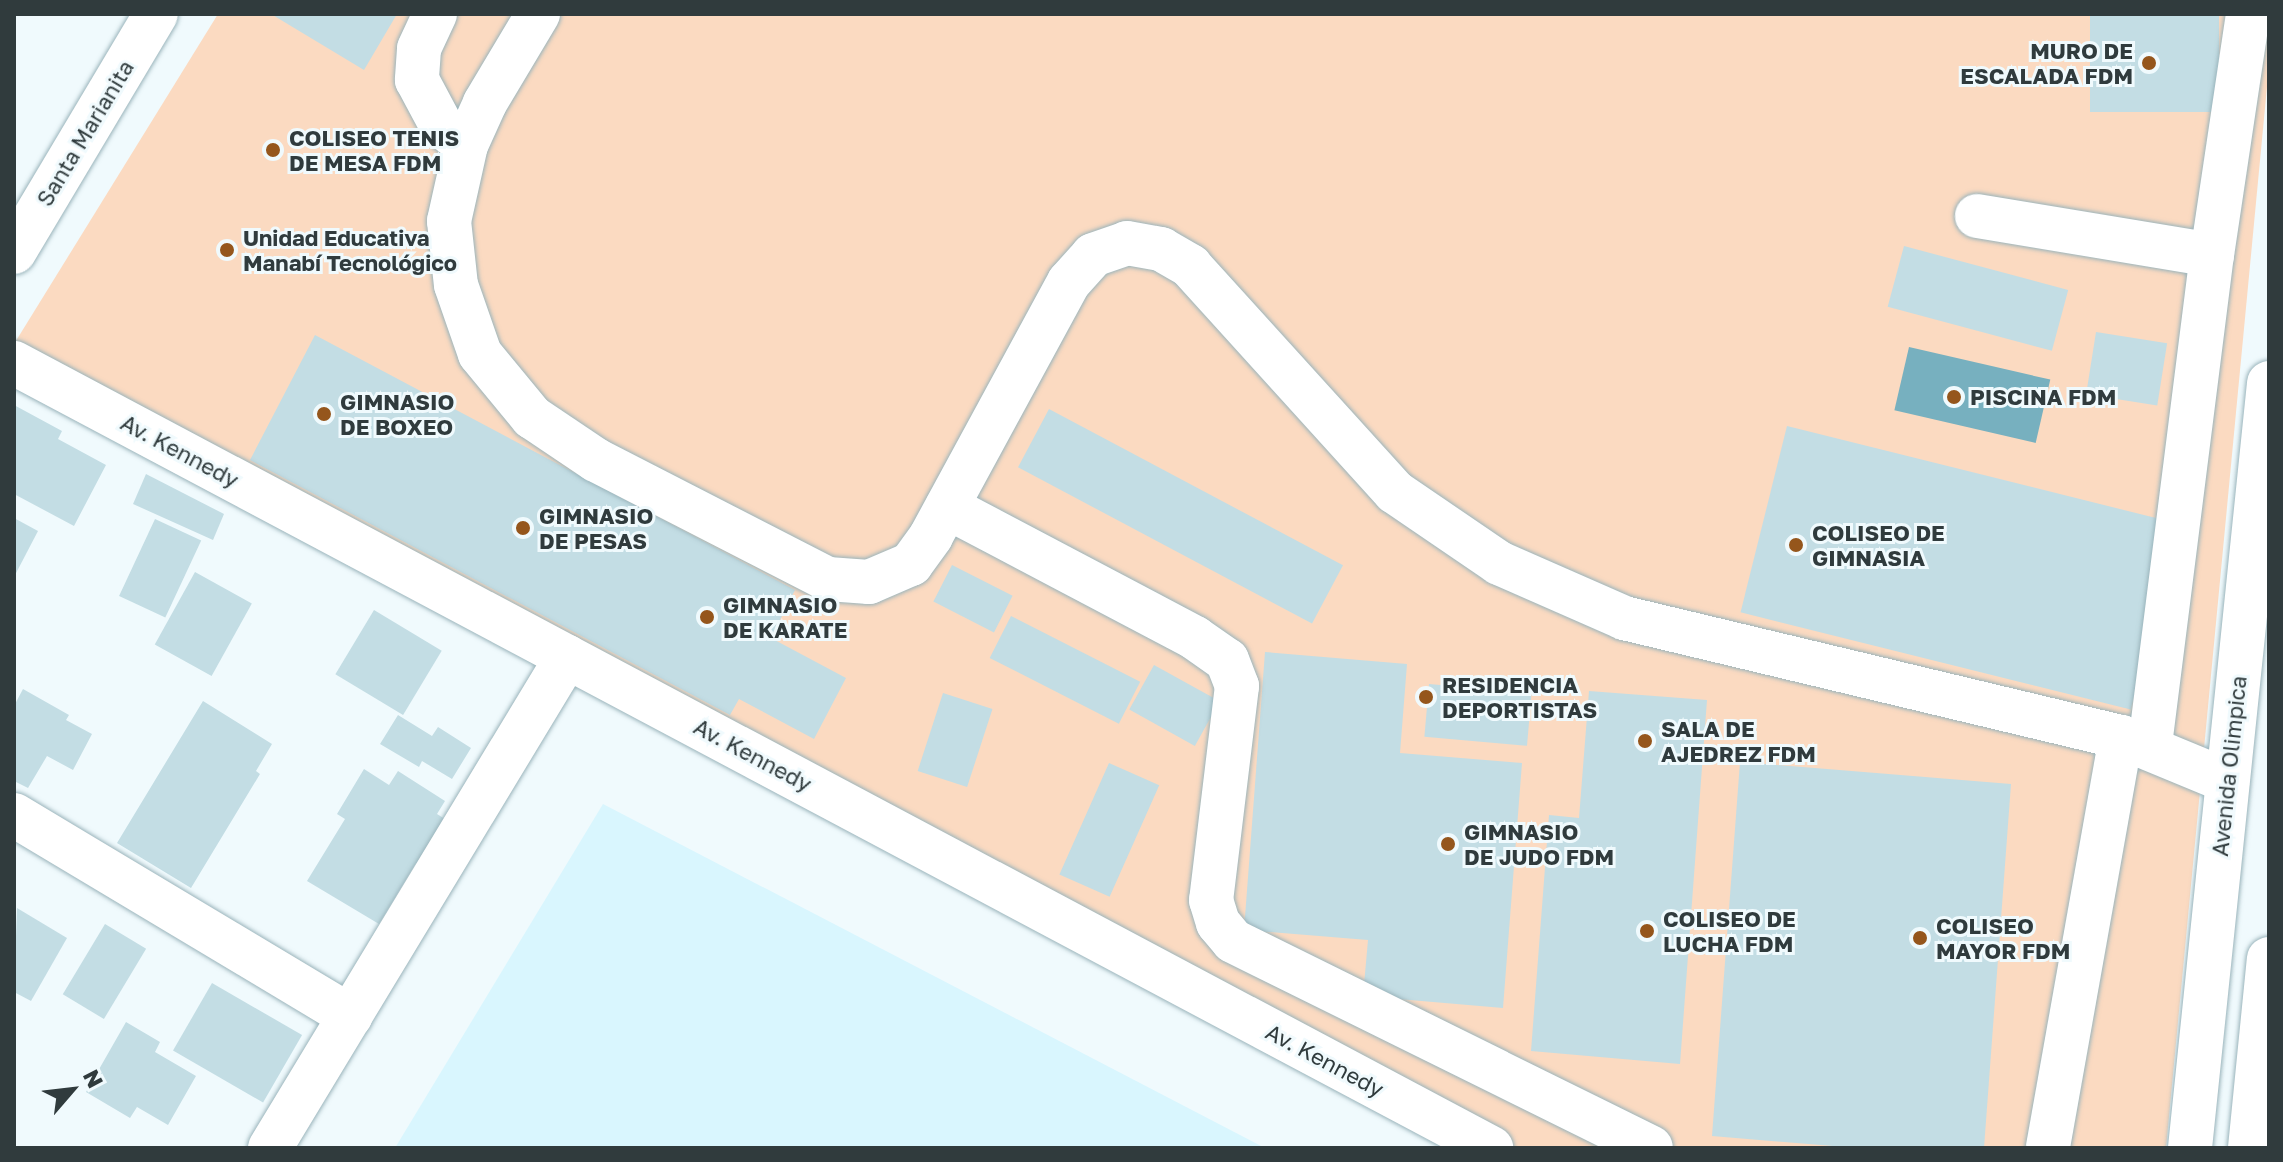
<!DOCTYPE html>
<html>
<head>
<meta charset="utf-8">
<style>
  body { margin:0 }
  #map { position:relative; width:2283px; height:1162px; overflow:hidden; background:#f0fafd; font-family:"Golos Text",sans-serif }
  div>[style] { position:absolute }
  .built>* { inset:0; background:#d9f6fe }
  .green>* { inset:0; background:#fbdac1 }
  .water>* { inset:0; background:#77b0bf; transform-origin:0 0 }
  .building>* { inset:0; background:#c3dde4; transform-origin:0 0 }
  .roads { filter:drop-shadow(0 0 2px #9ab4bb) drop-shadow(0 0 2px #9ab4bb) }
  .minor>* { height:44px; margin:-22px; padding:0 22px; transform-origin:22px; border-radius:22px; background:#fff }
  .dots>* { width:22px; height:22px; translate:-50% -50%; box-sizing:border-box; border:4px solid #f0fafd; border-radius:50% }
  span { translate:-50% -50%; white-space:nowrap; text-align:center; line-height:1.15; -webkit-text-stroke:6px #f0fafd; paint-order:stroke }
  .poi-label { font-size:22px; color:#303b3d; font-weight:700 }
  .right { translate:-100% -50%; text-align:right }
  .left { translate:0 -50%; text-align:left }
  .street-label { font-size:22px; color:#303b3d }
  .frame { position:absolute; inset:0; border:16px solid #303b3d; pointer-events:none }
  .north { position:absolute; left:32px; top:1050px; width:80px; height:80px; -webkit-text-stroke:6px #f0fafd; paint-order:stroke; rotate:62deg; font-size:22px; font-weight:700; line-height:32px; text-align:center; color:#303b3d }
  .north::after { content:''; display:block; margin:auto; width:28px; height:36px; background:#303b3d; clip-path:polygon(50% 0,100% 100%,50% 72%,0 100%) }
</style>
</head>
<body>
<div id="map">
  <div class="built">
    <div style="clip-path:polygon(603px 804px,1265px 1148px,395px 1148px)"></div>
  </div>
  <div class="green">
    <div style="clip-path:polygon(218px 14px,2269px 14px,2269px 66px,2166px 1148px,1515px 1148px,14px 344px)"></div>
  </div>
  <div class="water">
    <div style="left:1909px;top:347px;width:145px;height:65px;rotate:13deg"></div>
  </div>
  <div class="building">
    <div style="clip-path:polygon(271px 14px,397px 14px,364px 70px)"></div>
    <div style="left:2090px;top:14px;width:129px;height:98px"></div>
    <div style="left:1904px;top:246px;width:170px;height:63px;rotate:15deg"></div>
    <div style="left:2096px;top:332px;width:72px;height:63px;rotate:9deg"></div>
    <div style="clip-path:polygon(315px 335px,795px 590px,771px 638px,846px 678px,814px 739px,739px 699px,730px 715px,250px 460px)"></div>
    <div style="clip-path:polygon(14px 405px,62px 431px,58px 439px,106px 465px,74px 526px,14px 494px)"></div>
    <div style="left:1049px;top:409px;width:333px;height:66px;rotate:28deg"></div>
    <div style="left:1787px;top:426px;width:402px;height:192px;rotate:14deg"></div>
    <div style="clip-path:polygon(146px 474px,224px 514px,213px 540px,133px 504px)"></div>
    <div style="clip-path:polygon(14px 518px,38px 531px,14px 577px)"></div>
    <div style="left:155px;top:519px;width:51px;height:85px;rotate:25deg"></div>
    <div style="left:952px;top:565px;width:68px;height:41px;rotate:27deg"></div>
    <div style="left:195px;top:572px;width:65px;height:83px;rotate:29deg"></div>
    <div style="left:374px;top:610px;width:79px;height:75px;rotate:31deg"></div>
    <div style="left:1011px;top:616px;width:145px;height:47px;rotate:27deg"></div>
    <div style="clip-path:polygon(1265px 652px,1407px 664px,1400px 753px,1522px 763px,1503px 1008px,1363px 996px,1368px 940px,1244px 930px)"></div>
    <div style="left:1154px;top:665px;width:75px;height:51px;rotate:29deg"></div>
    <div style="left:1429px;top:684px;width:103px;height:53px;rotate:5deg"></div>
    <div style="clip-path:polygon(23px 689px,69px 715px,66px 720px,92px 734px,73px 770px,47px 756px,28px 788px,14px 781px,14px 706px)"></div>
    <div style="clip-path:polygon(1589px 691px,1707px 700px,1680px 1064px,1531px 1051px,1549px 815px,1579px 818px)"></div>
    <div style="left:943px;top:693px;width:52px;height:82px;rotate:18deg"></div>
    <div style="clip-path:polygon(203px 701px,272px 744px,256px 771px,260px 774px,191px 888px,117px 843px)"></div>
    <div style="clip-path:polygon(398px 715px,432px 736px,438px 727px,471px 748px,452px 779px,422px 761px,419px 767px,380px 744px)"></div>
    <div style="clip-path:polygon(1740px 762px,2011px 784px,1984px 1148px,1857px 1148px,1712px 1136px)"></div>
    <div style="left:1109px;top:763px;width:55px;height:122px;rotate:24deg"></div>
    <div style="clip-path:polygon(364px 769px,389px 785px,398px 771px,445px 801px,437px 814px,448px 821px,420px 865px,416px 863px,379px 924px,307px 881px,345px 819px,337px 814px)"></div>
    <div style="clip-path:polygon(17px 908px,67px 938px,31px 1001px,14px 992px)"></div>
    <div style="left:105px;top:924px;width:48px;height:82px;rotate:31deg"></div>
    <div style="left:212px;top:983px;width:104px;height:78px;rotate:30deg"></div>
    <div style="clip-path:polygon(126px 1022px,160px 1042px,155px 1052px,196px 1076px,168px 1125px,137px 1107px,130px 1118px,86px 1092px)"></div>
  </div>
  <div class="roads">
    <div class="minor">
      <div style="left:435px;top:14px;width:38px;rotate:115deg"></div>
      <div style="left:419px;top:49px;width:31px;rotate:94deg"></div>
      <div style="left:417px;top:80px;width:51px;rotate:61.9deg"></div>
      <div style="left:441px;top:125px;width:32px;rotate:39deg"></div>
      <div style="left:538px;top:14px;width:104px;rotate:120.8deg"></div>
      <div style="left:485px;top:103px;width:46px;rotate:114.3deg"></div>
      <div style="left:466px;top:145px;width:78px;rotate:102.6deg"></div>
      <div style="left:449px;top:221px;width:64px;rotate:83.8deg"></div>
      <div style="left:456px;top:285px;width:73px;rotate:70.8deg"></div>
      <div style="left:480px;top:354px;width:82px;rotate:50.5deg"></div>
      <div style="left:532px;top:417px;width:77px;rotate:33.9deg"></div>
      <div style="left:596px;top:460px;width:261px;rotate:27.2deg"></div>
      <div style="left:828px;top:579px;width:41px;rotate:4.2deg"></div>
      <div style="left:869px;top:582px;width:46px;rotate:-23.2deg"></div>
      <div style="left:911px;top:564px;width:34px;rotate:-54deg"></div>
      <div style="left:931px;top:536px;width:289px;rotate:-61.5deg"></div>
      <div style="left:1069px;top:282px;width:36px;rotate:-48deg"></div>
      <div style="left:1093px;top:255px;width:36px;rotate:-19deg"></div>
      <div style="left:1127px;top:243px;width:35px;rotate:10deg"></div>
      <div style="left:1161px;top:249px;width:34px;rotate:30deg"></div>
      <div style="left:1190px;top:266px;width:305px;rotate:47.8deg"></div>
      <div style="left:1395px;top:492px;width:126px;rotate:34.3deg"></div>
      <div style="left:1499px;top:563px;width:137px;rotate:23.7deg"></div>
      <div style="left:1624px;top:618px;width:511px;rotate:13.47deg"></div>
      <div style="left:2121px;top:737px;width:417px;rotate:100.1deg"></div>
      <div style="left:1977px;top:216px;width:238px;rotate:9.4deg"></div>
      <div style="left:14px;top:252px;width:277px;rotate:-59.2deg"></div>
      <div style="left:14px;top:363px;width:1673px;rotate:27.99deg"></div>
      <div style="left:947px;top:507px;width:280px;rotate:27.8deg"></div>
      <div style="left:1195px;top:638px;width:39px;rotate:35deg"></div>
      <div style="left:1227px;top:660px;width:28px;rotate:69deg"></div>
      <div style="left:1237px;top:686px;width:216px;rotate:96.9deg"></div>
      <div style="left:1211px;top:900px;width:24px;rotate:73deg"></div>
      <div style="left:1218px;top:923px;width:23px;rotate:50deg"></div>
      <div style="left:1233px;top:941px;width:466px;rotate:26.3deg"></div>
      <div style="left:2121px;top:737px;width:115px;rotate:22.5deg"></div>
      <div style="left:2151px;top:737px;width:486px;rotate:-82.8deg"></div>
      <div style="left:2212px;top:255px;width:244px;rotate:-81.5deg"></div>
      <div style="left:14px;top:815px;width:392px;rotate:30.9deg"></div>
      <div style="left:270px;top:1148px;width:574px;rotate:-58.83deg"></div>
      <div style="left:2190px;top:1148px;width:769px;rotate:-84.1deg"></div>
      <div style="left:2250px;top:1148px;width:190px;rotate:-84.3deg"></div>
    </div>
  </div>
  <div class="dots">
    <div style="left:2149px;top:63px;background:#95561c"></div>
    <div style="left:273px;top:150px;background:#95561c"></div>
    <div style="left:227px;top:250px;background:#95561c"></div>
    <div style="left:1954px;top:397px;background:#95561c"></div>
    <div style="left:324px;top:414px;background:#95561c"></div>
    <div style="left:523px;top:528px;background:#95561c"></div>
    <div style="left:1796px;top:545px;background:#95561c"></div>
    <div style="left:707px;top:617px;background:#95561c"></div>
    <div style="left:1426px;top:697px;background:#95561c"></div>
    <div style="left:1645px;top:741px;background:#95561c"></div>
    <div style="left:1448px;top:844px;background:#95561c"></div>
    <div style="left:1647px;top:931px;background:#95561c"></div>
    <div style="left:1920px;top:938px;background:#95561c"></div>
  </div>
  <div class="poi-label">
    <span class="right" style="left:2133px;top:63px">MURO DE<br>ESCALADA FDM</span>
    <span class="left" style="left:289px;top:150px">COLISEO TENIS<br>DE MESA FDM</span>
    <span class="left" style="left:243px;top:250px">Unidad Educativa<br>Manabí Tecnológico</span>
    <span class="left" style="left:1970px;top:397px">PISCINA FDM</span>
    <span class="left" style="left:340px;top:414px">GIMNASIO<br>DE BOXEO</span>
    <span class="left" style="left:539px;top:528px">GIMNASIO<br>DE PESAS</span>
    <span class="left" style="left:1812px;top:545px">COLISEO DE<br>GIMNASIA</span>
    <span class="left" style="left:723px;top:617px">GIMNASIO<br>DE KARATE</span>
    <span class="left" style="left:1442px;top:697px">RESIDENCIA<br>DEPORTISTAS</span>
    <span class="left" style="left:1661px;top:741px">SALA DE<br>AJEDREZ FDM</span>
    <span class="left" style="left:1464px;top:844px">GIMNASIO<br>DE JUDO FDM</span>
    <span class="left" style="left:1663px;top:931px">COLISEO DE<br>LUCHA FDM</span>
    <span class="left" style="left:1936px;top:938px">COLISEO<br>MAYOR FDM</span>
  </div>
  <div class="street-label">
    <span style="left:85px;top:133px;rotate:-59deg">Santa Marianita</span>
    <span style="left:180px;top:451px;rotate:28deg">Av. Kennedy</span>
    <span style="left:753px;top:755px;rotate:28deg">Av. Kennedy</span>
    <span style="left:2229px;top:766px;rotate:-84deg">Avenida Olimpica</span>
    <span style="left:1325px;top:1060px;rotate:28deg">Av. Kennedy</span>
  </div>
  <div class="frame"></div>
  <div class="north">N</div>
</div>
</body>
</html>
